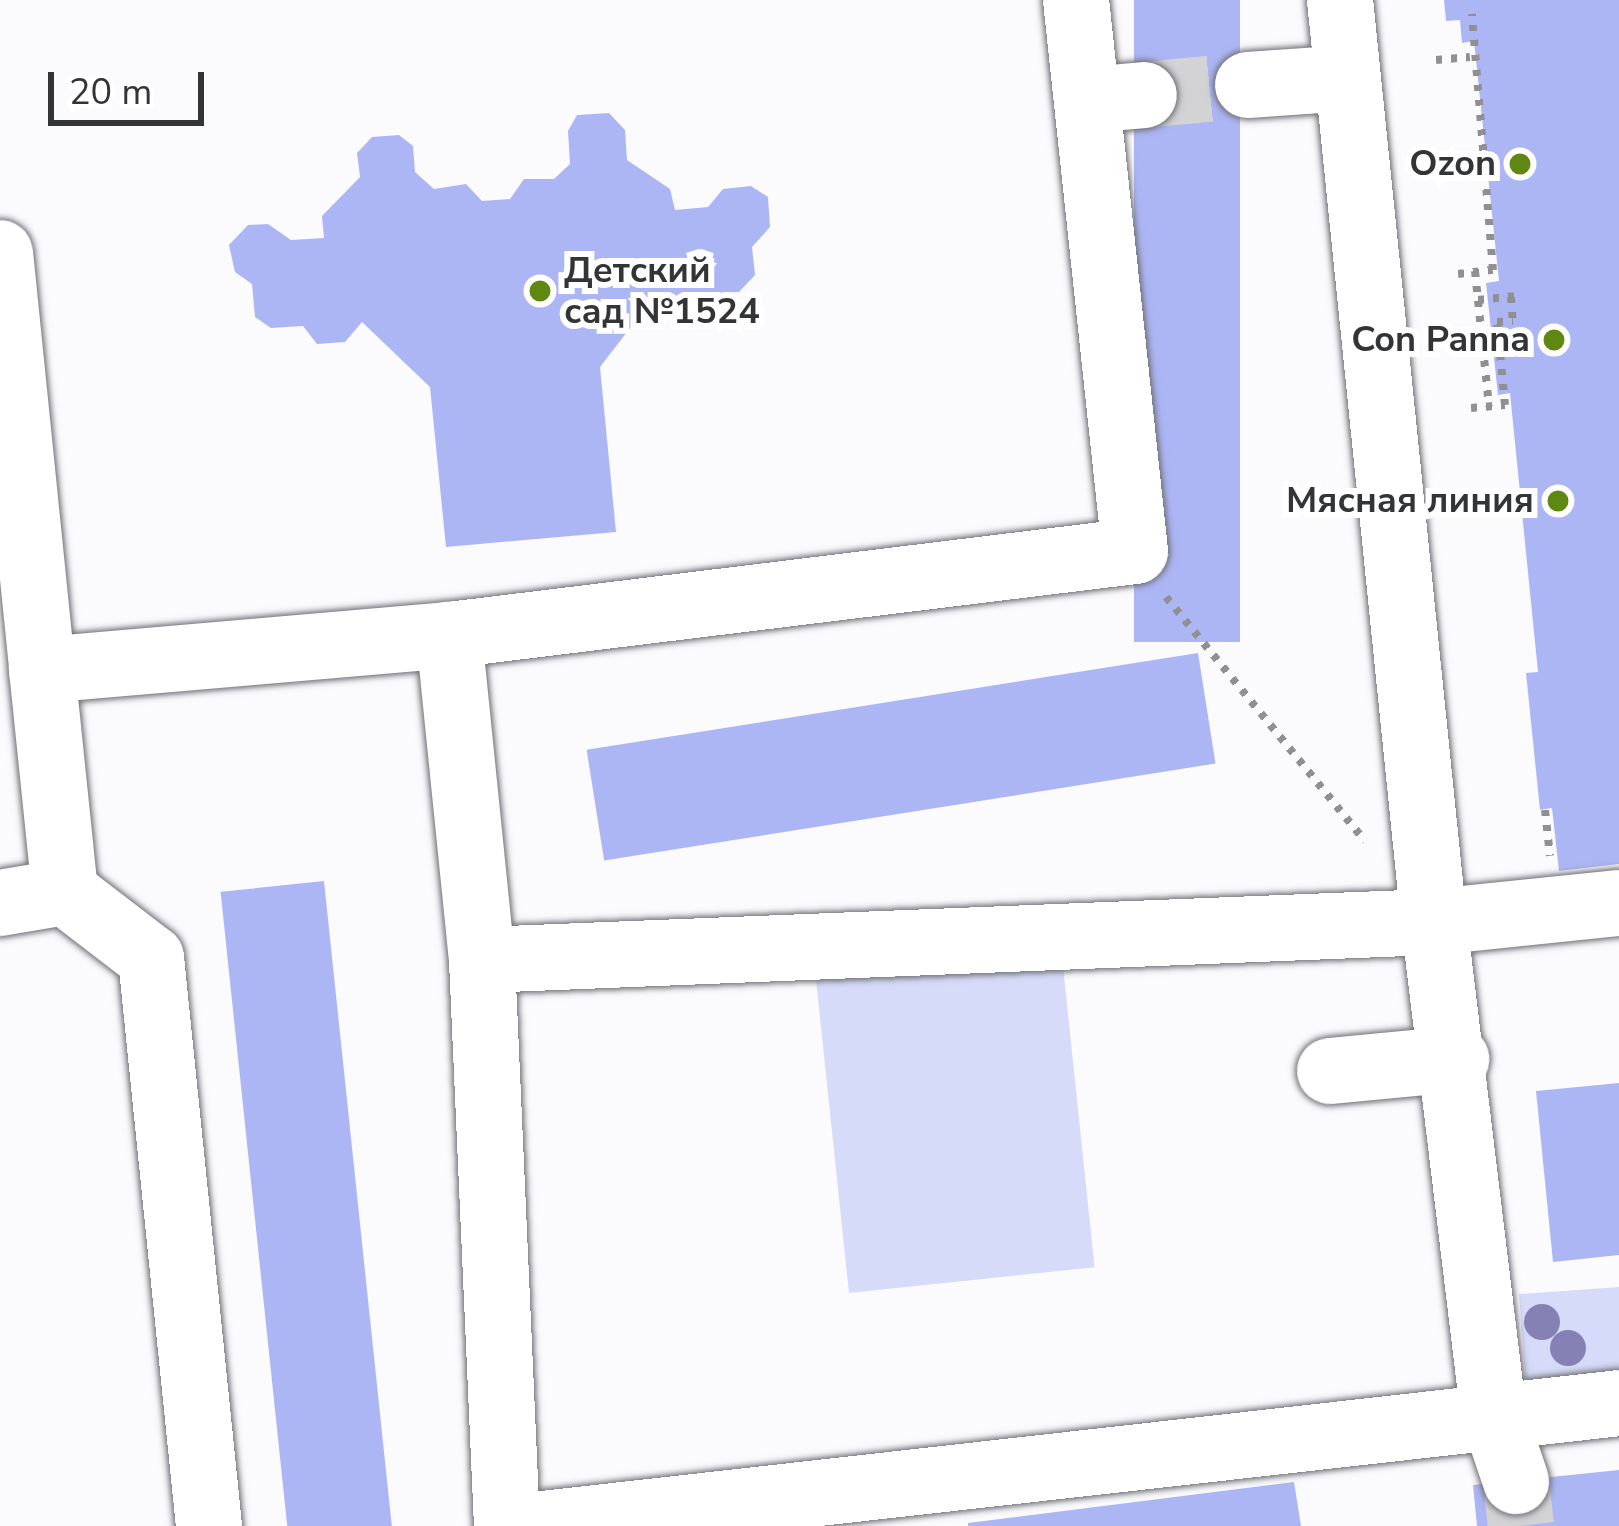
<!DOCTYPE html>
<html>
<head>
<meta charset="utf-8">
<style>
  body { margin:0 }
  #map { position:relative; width:1619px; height:1526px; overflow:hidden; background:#fbfbfe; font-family:"Nunito Sans",sans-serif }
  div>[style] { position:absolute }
  .green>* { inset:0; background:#d6dbf9; transform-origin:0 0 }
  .building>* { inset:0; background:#adb6f5; transform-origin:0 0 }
  .minor-tunnel>* { height:66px; margin-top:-33px; transform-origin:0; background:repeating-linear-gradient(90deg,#d3d3d6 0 66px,transparent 0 99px) }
  .path>* { height:8px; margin-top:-4px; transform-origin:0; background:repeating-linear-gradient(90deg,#909093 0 6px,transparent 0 15px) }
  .roads { filter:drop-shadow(0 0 3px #6f7076) drop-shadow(0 0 3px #6f7076) }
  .minor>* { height:66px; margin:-33px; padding:0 33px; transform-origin:33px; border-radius:33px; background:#fff }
  .trees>* { width:36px; height:36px; margin:-18px; border-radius:50%; background:#8681b4 }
  .dots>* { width:33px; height:33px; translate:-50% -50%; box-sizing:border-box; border:6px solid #fff; border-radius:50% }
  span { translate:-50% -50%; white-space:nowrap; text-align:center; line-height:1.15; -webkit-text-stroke:12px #fff; paint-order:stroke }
  .poi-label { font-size:36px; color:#333436; font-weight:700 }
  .right { translate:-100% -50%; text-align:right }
  .left { translate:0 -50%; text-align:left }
  .scale { position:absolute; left:48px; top:72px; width:156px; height:54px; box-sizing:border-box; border:6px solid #333436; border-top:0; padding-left:15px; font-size:36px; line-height:42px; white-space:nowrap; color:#333436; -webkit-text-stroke:9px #fff; paint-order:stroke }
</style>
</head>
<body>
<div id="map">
  <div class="green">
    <div style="left:1060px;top:938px;width:331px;height:247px;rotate:84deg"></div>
    <div style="clip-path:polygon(1619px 1287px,1619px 1395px,1549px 1400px,1525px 1377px,1519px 1294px)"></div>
  </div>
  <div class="building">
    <div style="left:1134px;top:0;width:106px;height:642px"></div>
    <div style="clip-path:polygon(1444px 0,1619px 0,1619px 864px,1559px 871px,1552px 808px,1540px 810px,1526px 673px,1538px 672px,1510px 393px,1498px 395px,1486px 283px,1499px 281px,1474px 41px,1462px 43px,1460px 20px,1446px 21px)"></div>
    <div style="clip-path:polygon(609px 113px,625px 130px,627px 160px,670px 189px,675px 210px,708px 207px,723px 189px,751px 186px,768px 197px,770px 227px,752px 247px,755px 275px,739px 292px,711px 293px,700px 315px,670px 318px,651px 301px,600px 367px,616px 532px,446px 547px,430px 387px,362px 322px,345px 342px,317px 344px,303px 326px,271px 328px,255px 317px,252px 284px,235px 272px,229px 245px,248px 225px,268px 224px,291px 240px,324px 238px,322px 216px,360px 177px,357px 153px,372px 137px,399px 135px,413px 146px,415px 172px,434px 189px,466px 184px,482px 201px,510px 199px,524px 179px,554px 179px,570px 164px,568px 131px,577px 115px)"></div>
    <div style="left:1198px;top:653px;width:112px;height:619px;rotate:81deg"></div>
    <div style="left:324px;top:881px;width:649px;height:104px;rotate:84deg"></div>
    <div style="clip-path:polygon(1619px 1083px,1619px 1255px,1553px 1262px,1536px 1091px)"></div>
    <div style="clip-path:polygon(1619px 1470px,1619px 1526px,1477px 1526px,1473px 1485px)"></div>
    <div style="clip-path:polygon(1294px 1482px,1301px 1526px,968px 1526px,968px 1523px)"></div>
  </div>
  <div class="minor-tunnel">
    <div style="left:1144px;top:95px;width:104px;rotate:-5.5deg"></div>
    <div style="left:1516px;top:1481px;width:45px;rotate:83.7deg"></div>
  </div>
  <div class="path">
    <div style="left:1436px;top:60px;width:34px;rotate:-5deg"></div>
    <div style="left:1475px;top:271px;width:136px;rotate:84.1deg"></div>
    <div style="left:1458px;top:274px;width:35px;rotate:-7deg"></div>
    <div style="left:1493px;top:270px;width:257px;rotate:-94.7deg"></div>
    <div style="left:1511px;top:297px;width:28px;rotate:86deg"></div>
    <div style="left:1478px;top:300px;width:38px;rotate:-6deg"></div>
    <div style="left:1471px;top:408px;width:34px;rotate:-5deg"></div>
    <div style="left:1505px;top:405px;width:83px;rotate:-95.5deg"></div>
    <div style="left:1497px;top:322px;width:16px;rotate:-4deg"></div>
    <div style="left:1166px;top:597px;width:315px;rotate:50.8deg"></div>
    <div style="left:1545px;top:810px;width:46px;rotate:83.8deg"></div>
  </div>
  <div class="roads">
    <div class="minor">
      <div style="left:1340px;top:0;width:927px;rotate:84.18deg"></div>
      <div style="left:1434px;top:922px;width:495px;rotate:83.1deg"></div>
      <div style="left:1493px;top:1413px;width:72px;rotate:71.3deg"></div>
      <div style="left:1248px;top:85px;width:99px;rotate:-4deg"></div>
      <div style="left:1087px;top:100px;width:57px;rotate:-5deg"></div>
      <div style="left:0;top:253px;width:419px;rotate:84.2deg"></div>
      <div style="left:0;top:903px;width:66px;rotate:-9.6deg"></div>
      <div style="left:482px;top:960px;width:327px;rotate:-95.8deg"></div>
      <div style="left:449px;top:635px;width:691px;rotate:-6.98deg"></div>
      <div style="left:1135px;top:551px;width:554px;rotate:-96.11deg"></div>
      <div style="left:1330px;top:1071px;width:127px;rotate:-5.4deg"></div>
      <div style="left:209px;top:1526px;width:571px;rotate:-95.83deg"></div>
      <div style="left:151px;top:958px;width:108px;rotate:-142.5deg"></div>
      <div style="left:65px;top:892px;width:223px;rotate:-95.9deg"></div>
      <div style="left:42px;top:670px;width:409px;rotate:-4.9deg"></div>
      <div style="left:507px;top:1526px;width:567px;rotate:-92.53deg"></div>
      <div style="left:482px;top:960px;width:953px;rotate:-2.29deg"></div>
      <div style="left:1434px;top:922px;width:186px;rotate:-5.9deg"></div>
      <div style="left:525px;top:1526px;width:1101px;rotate:-6.41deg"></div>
    </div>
  </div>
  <div class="trees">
    <div style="left:1542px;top:1322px"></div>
    <div style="left:1568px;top:1348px"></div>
  </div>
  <div class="dots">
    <div style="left:1520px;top:164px;background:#5f8813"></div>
    <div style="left:540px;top:291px;background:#5f8813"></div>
    <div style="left:1554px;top:340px;background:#5f8813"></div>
    <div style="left:1558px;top:501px;background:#5f8813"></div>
  </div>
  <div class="poi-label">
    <span class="right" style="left:1496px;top:164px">Ozon</span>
    <span class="left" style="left:564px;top:291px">Детский<br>сад №1524</span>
    <span class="right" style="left:1530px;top:340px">Con Panna</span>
    <span class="right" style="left:1534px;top:501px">Мясная линия</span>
  </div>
  <div class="scale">20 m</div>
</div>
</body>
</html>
